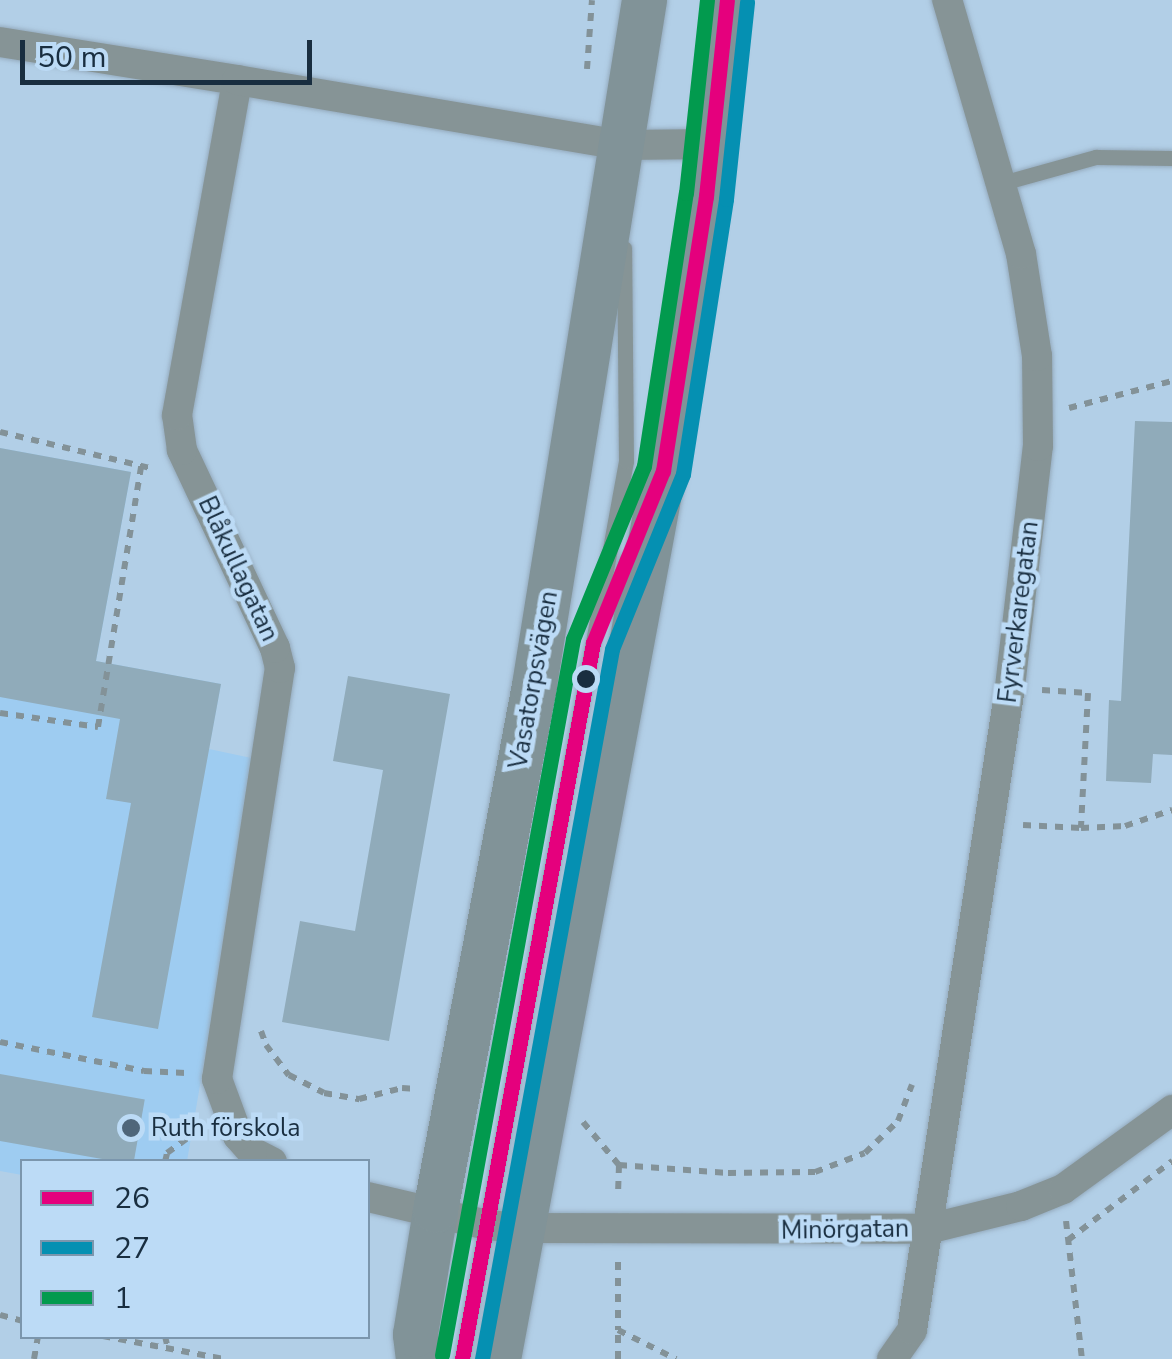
<!DOCTYPE html>
<html>
<head>
<meta charset="utf-8">
<style>
  body { margin:0 }
  #map { position:relative; width:1172px; height:1359px; overflow:hidden; background:#b2cfe7; font-family:"Nunito Sans",sans-serif }
  div>[style] { position:absolute }
  .built>* { inset:0; background:#9eccf1 }
  .building>* { inset:0; background:#90abba; transform-origin:0 0 }
  .path>* { height:6px; margin-top:-3px; transform-origin:0; background:repeating-linear-gradient(90deg,#839298 0 8px,transparent 0 16px) }
  .roads { filter:drop-shadow(0 0 2px #95abbe) drop-shadow(0 0 2px #95abbe) }
  .service>* { height:15px; margin:-7.5px; padding:0 7.5px; transform-origin:7.5px; border-radius:7.5px; background:#869496 }
  .minor>* { height:30px; margin:-15px; padding:0 15px; transform-origin:15px; border-radius:15px; background:#869496 }
  .secondary>* { height:45px; margin:-22.5px; padding:0 22.5px; transform-origin:22.5px; border-radius:22.5px; background:#819398 }
  .bus-1>* { height:15px; margin:-7.5px; padding:0 7.5px; transform-origin:7.5px; border-radius:7.5px; background:#e5007d }
  .bus-2>* { height:15px; margin:-7.5px; padding:0 7.5px; transform-origin:7.5px; border-radius:7.5px; background:#0590b2 }
  .bus-3>* { height:15px; margin:-7.5px; padding:0 7.5px; transform-origin:7.5px; border-radius:7.5px; background:#029a4e }
  .dots>* { width:28px; height:28px; translate:-50% -50%; box-sizing:border-box; border:5px solid #bcdbf6; border-radius:50% }
  span { translate:-50% -50%; white-space:nowrap; text-align:center; line-height:1.15; -webkit-text-stroke:9px #bcdbf6; paint-order:stroke }
  .street-label { font-size:25px; color:#192e40 }
  .poi-label { font-size:25px; color:#192e40 }
  .left { translate:0 -50%; text-align:left }
  .legend { position:absolute; left:20px; top:1159px; width:350px; height:180px; box-sizing:border-box; background:#bcdbf6; border:2px solid #7b96ad; margin:0; padding:12px 18px; list-style:none; font-size:30px; color:#192e40 }
  .legend li { display:flex; align-items:center; gap:20px; height:50px }
  .legend b { width:50px; border:2px solid #7b96ad }
  .scale { position:absolute; left:20px; top:40px; width:292px; height:45px; box-sizing:border-box; border:5px solid #192e40; border-top:0; padding-left:12px; font-size:30px; line-height:35px; white-space:nowrap; color:#192e40; -webkit-text-stroke:8px #bcdbf6; paint-order:stroke }
</style>
</head>
<body>
<div id="map">
  <div class="built">
    <div style="clip-path:polygon(0 448px,131px 472px,96px 661px,221px 684px,209px 749px,256px 759px,187px 1161px,22px 1162px,22px 1175px,0 1171px)"></div>
  </div>
  <div class="building">
    <div style="clip-path:polygon(1135px 421px,1172px 422px,1172px 755px,1153px 754px,1151px 783px,1106px 781px,1109px 700px,1121px 701px)"></div>
    <div style="clip-path:polygon(0 448px,131px 472px,96px 661px,221px 684px,158px 1029px,92px 1017px,131px 803px,106px 799px,120px 719px,0 697px)"></div>
    <div style="clip-path:polygon(348px 676px,450px 694px,389px 1041px,282px 1022px,300px 921px,355px 931px,383px 770px,333px 761px)"></div>
    <div style="left:0;top:1074px;width:147px;height:66px;rotate:10deg"></div>
  </div>
  <div class="path">
    <div style="left:587px;top:69px;width:69px;rotate:-85.9deg"></div>
    <div style="left:1069px;top:408px;width:106px;rotate:-14.7deg"></div>
    <div style="left:0;top:432px;width:158px;rotate:13.5deg"></div>
    <div style="left:1042px;top:690px;width:46px;rotate:3.7deg"></div>
    <div style="left:1088px;top:693px;width:135px;rotate:93deg"></div>
    <div style="left:1081px;top:828px;width:44px;rotate:-2.6deg"></div>
    <div style="left:1125px;top:826px;width:50px;rotate:-18.8deg"></div>
    <div style="left:0;top:713px;width:99px;rotate:8.1deg"></div>
    <div style="left:98px;top:727px;width:265px;rotate:-80.6deg"></div>
    <div style="left:1023px;top:825px;width:58px;rotate:3deg"></div>
    <div style="left:261px;top:1031px;width:15px;rotate:70deg"></div>
    <div style="left:266px;top:1045px;width:38px;rotate:53deg"></div>
    <div style="left:289px;top:1075px;width:39px;rotate:27deg"></div>
    <div style="left:324px;top:1093px;width:36px;rotate:10deg"></div>
    <div style="left:359px;top:1099px;width:44px;rotate:-14.3deg"></div>
    <div style="left:402px;top:1088px;width:15px;rotate:4deg"></div>
    <div style="left:0;top:1042px;width:147px;rotate:11.4deg"></div>
    <div style="left:144px;top:1071px;width:42px;rotate:2.7deg"></div>
    <div style="left:583px;top:1122px;width:56px;rotate:50.1deg"></div>
    <div style="left:619px;top:1165px;width:30px;rotate:92deg"></div>
    <div style="left:165px;top:1162px;width:9px;rotate:-77deg"></div>
    <div style="left:167px;top:1153px;width:39px;rotate:-36deg"></div>
    <div style="left:619px;top:1165px;width:109px;rotate:4.2deg"></div>
    <div style="left:728px;top:1173px;width:87px;rotate:-0.7deg"></div>
    <div style="left:815px;top:1172px;width:53px;rotate:-20.8deg"></div>
    <div style="left:865px;top:1153px;width:46px;rotate:-44.1deg"></div>
    <div style="left:898px;top:1121px;width:39px;rotate:-69deg"></div>
    <div style="left:1066px;top:1221px;width:139px;rotate:83.4deg"></div>
    <div style="left:1068px;top:1240px;width:131px;rotate:-37.2deg"></div>
    <div style="left:618px;top:1262px;width:68px;rotate:90deg"></div>
    <div style="left:618px;top:1330px;width:65px;rotate:26.6deg"></div>
    <div style="left:0;top:1315px;width:23px;rotate:15deg"></div>
    <div style="left:103px;top:1336px;width:123px;rotate:10.8deg"></div>
    <div style="left:165px;top:1336px;width:13px;rotate:77deg"></div>
    <div style="left:34px;top:1359px;width:23px;rotate:-80deg"></div>
    <div style="left:618px;top:1359px;width:28px;rotate:-90deg"></div>
  </div>
  <div class="roads">
    <div class="service">
      <div style="left:1002px;top:183px;width:98px;rotate:-15.5deg"></div>
      <div style="left:1096px;top:157px;width:76px;rotate:0.8deg"></div>
      <div style="left:606px;top:612px;width:57px;rotate:-68.4deg"></div>
      <div style="left:462px;top:1359px;width:913px;rotate:-79.65deg"></div>
      <div style="left:626px;top:461px;width:213px;rotate:-90.5deg"></div>
    </div>
    <div class="minor">
      <div style="left:0;top:42px;width:240px;rotate:9.1deg"></div>
      <div style="left:272px;top:1162px;width:22px;rotate:-153deg"></div>
      <div style="left:252px;top:1152px;width:21px;rotate:-131deg"></div>
      <div style="left:238px;top:1136px;width:61px;rotate:-110.2deg"></div>
      <div style="left:217px;top:1079px;width:416px;rotate:-81.3deg"></div>
      <div style="left:280px;top:668px;width:21px;rotate:-104deg"></div>
      <div style="left:275px;top:648px;width:219px;rotate:-115.2deg"></div>
      <div style="left:182px;top:450px;width:35px;rotate:-98deg"></div>
      <div style="left:177px;top:415px;width:340px;rotate:-79.8deg"></div>
      <div style="left:237px;top:80px;width:391px;rotate:9.6deg"></div>
      <div style="left:623px;top:145px;width:89px;rotate:-0.6deg"></div>
      <div style="left:368px;top:1197px;width:122px;rotate:13.2deg"></div>
      <div style="left:487px;top:1225px;width:37px;rotate:5deg"></div>
      <div style="left:524px;top:1228px;width:404px;rotate:0.1deg"></div>
      <div style="left:928px;top:1229px;width:96px;rotate:-13.9deg"></div>
      <div style="left:1021px;top:1206px;width:45px;rotate:-22deg"></div>
      <div style="left:1063px;top:1189px;width:135px;rotate:-35.9deg"></div>
      <div style="left:892px;top:1359px;width:35px;rotate:-55deg"></div>
      <div style="left:912px;top:1330px;width:650px;rotate:-81.33deg"></div>
      <div style="left:1010px;top:687px;width:243px;rotate:-83.4deg"></div>
      <div style="left:1038px;top:446px;width:90px;rotate:-90.6deg"></div>
      <div style="left:1037px;top:356px;width:103px;rotate:-98.9deg"></div>
      <div style="left:1021px;top:254px;width:265px;rotate:-106.2deg"></div>
    </div>
    <div class="secondary">
      <div style="left:418px;top:1359px;width:25px;rotate:-97deg"></div>
      <div style="left:415px;top:1334px;width:126px;rotate:-80.8deg"></div>
      <div style="left:435px;top:1210px;width:534px;rotate:-79.32deg"></div>
      <div style="left:534px;top:685px;width:694px;rotate:-80.88deg"></div>
      <div style="left:498px;top:1359px;width:903px;rotate:-79.47deg"></div>
      <div style="left:663px;top:471px;width:278px;rotate:-81.1deg"></div>
      <div style="left:706px;top:196px;width:197px;rotate:-83.9deg"></div>
    </div>
  </div>
  <div class="bus-1">
    <div style="left:462px;top:1359px;width:728px;rotate:-79.63deg"></div>
    <div style="left:593px;top:643px;width:186px;rotate:-67.9deg"></div>
    <div style="left:663px;top:471px;width:278px;rotate:-81.1deg"></div>
    <div style="left:706px;top:196px;width:197px;rotate:-83.9deg"></div>
  </div>
  <div class="bus-2">
    <div style="left:482px;top:1359px;width:722px;rotate:-79.62deg"></div>
    <div style="left:612px;top:649px;width:189px;rotate:-67.9deg"></div>
    <div style="left:683px;top:474px;width:278px;rotate:-81.1deg"></div>
    <div style="left:726px;top:199px;width:198px;rotate:-83.9deg"></div>
  </div>
  <div class="bus-3">
    <div style="left:442px;top:1355px;width:728px;rotate:-79.63deg"></div>
    <div style="left:573px;top:639px;width:187px;rotate:-67.7deg"></div>
    <div style="left:644px;top:466px;width:276px;rotate:-81.3deg"></div>
    <div style="left:686px;top:193px;width:194px;rotate:-83.8deg"></div>
  </div>
  <div class="dots">
    <div style="left:586px;top:679px;background:#192e40"></div>
    <div style="left:131px;top:1128px;background:#4f667a"></div>
  </div>
  <div class="street-label">
    <span style="left:238px;top:569px;rotate:65deg">Blåkullagatan</span>
    <span style="left:1019px;top:612px;rotate:-83deg">Fyrverkaregatan</span>
    <span style="left:534px;top:680px;rotate:-80deg">Vasatorpsvägen</span>
    <span style="left:845px;top:1230px;rotate:-1deg">Minörgatan</span>
  </div>
  <div class="poi-label">
    <span class="left" style="left:151px;top:1128px">Ruth förskola</span>
  </div>
  <ul class="legend">
  <li><b style="height:12px;background:#e5007d"></b>26</li>
  <li><b style="height:12px;background:#0590b2"></b>27</li>
  <li><b style="height:12px;background:#029a4e"></b>1</li>
  </ul>
  <div class="scale">50 m</div>
</div>
</body>
</html>
